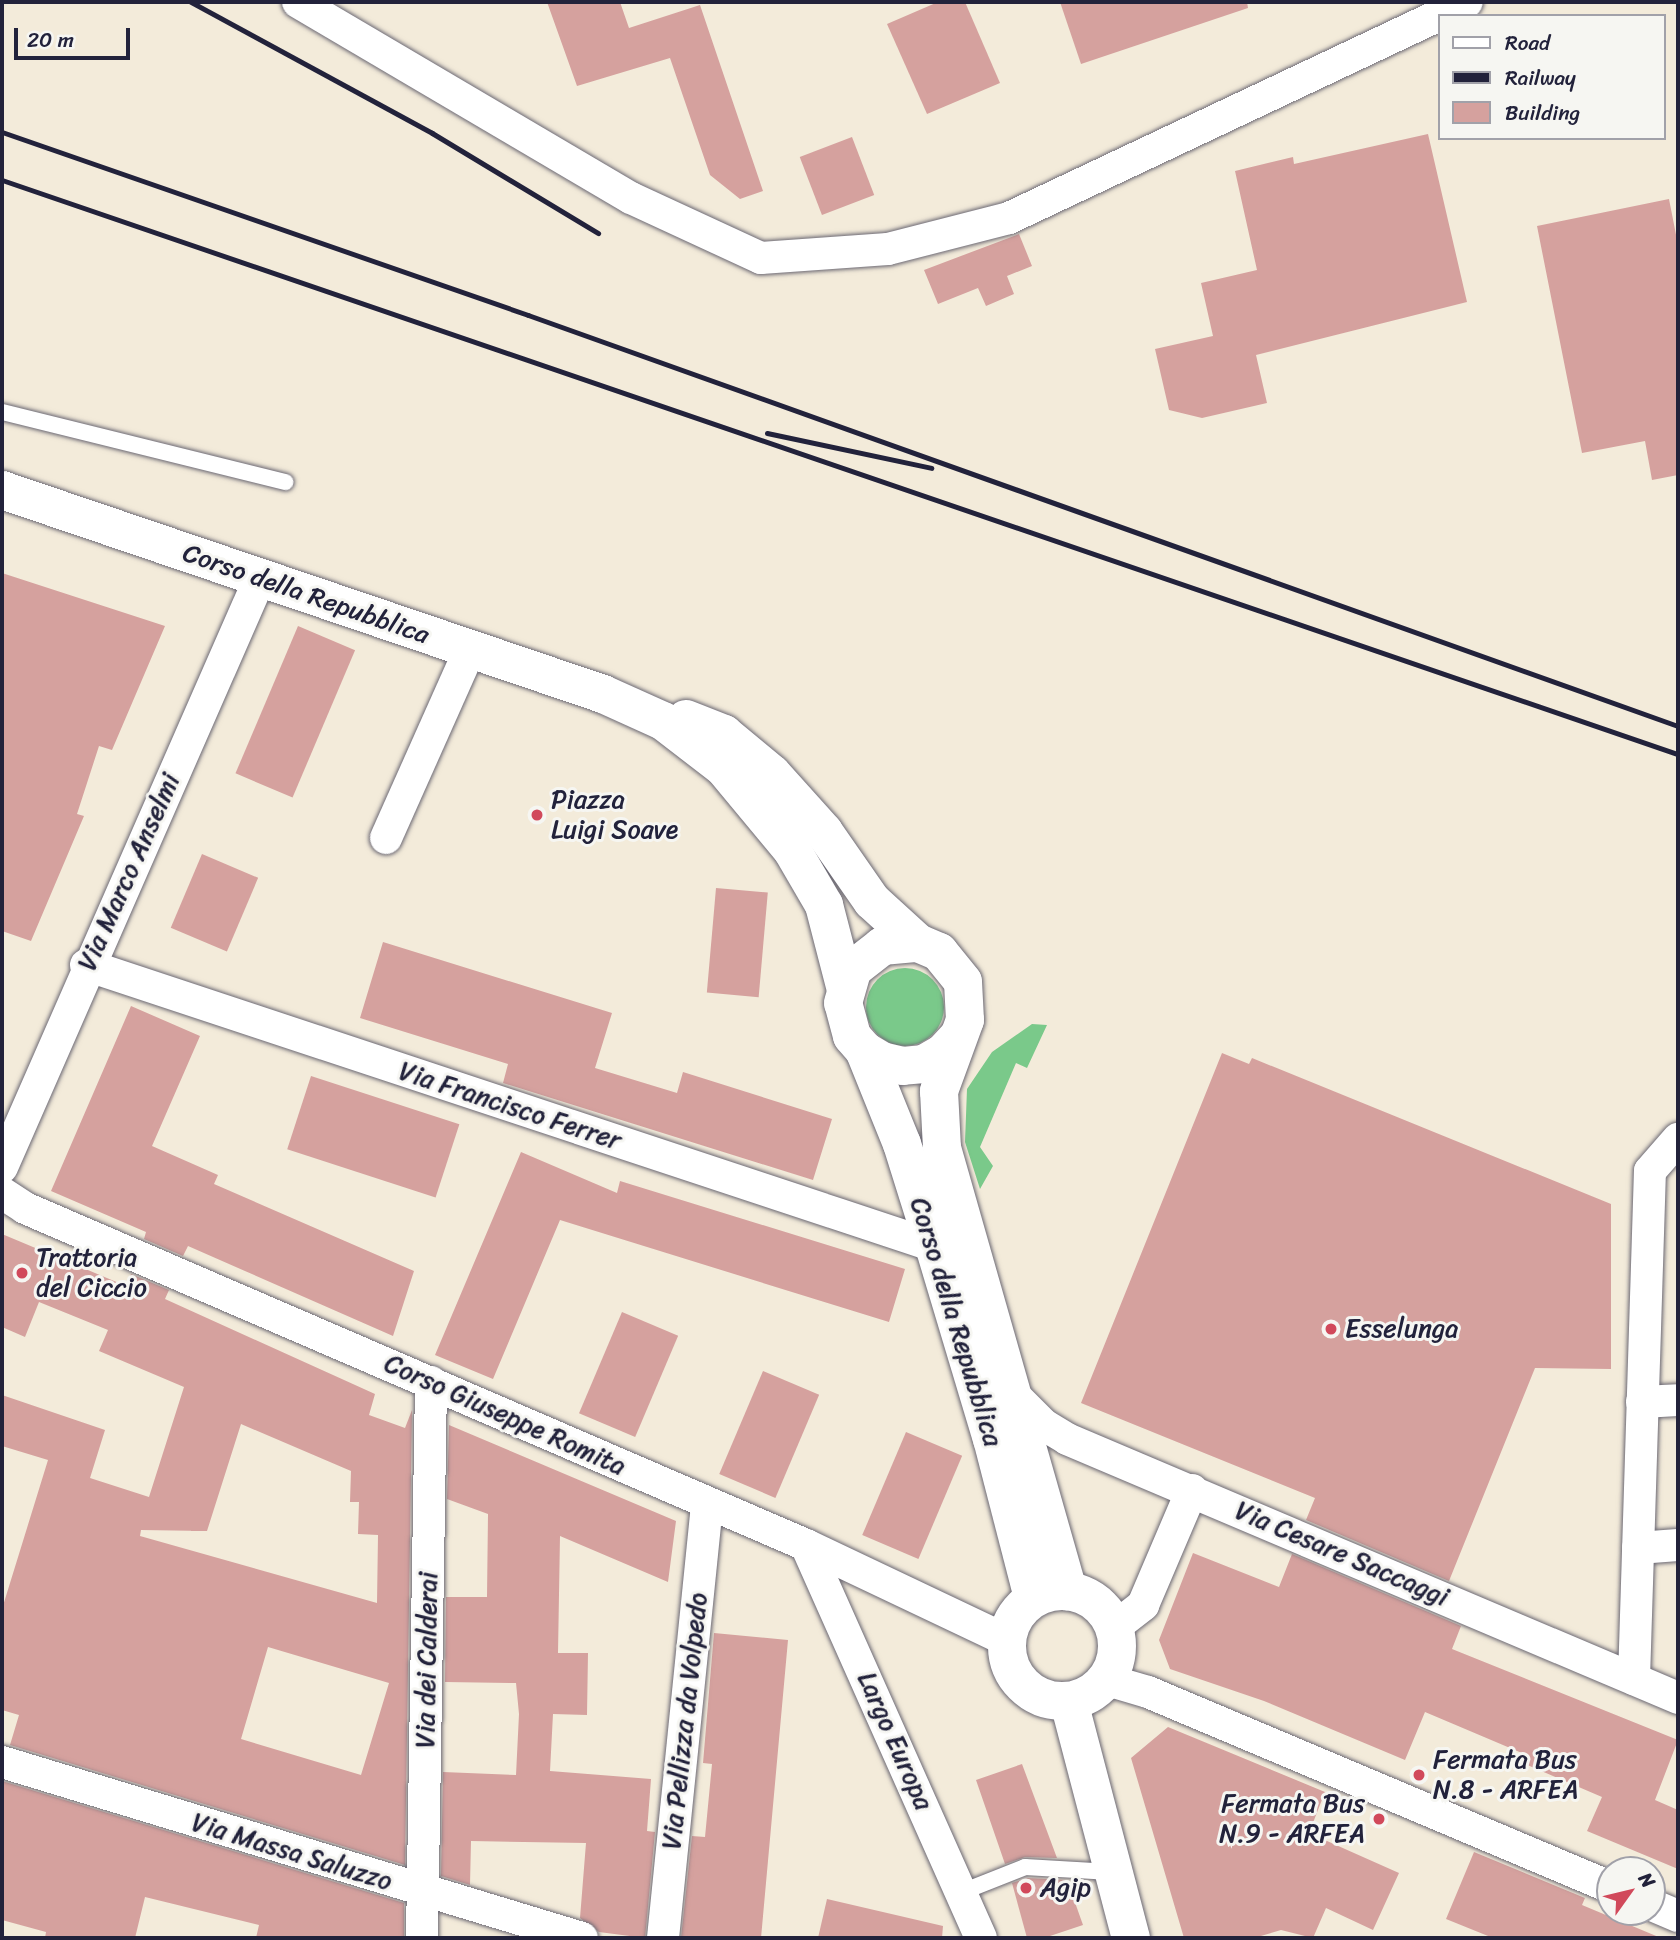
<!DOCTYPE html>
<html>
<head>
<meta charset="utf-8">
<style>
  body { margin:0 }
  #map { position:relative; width:1680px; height:1940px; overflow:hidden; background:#f3ebda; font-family:Sriracha,sans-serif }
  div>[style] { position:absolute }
  .green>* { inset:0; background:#7ac98a }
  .round { border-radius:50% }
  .building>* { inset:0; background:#d5a19e; transform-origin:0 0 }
  .roads { filter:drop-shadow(0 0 2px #6b6873) drop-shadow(0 0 2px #6b6873) }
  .service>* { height:16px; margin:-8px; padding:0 8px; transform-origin:8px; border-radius:8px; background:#fff }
  .minor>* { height:32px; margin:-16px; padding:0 16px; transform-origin:16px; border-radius:16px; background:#fff }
  .tertiary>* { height:38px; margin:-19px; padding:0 19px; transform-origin:19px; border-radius:19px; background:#fff }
  .tertiary>.ring { margin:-19px; padding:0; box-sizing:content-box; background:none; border:38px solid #fff; border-radius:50% }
  .rail>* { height:5px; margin:-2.5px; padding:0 2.5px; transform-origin:2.5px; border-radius:2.5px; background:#22223b }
  .dots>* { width:19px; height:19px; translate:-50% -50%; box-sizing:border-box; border:4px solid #f6f6f2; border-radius:50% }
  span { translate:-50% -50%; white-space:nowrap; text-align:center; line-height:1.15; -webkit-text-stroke:6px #f6f6f2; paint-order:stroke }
  .street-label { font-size:26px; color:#22223b }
  .poi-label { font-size:26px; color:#22223b }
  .left { translate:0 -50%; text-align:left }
  .right { translate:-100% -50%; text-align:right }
  .frame { position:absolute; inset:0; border:4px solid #22223b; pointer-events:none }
  .legend { position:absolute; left:1438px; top:14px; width:228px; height:126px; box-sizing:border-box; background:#f6f6f2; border:2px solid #a1a1a9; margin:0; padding:9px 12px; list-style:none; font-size:21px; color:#22223b }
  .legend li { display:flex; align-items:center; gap:14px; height:35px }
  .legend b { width:35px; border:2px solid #a1a1a9 }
  .north { position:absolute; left:1596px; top:1856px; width:70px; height:70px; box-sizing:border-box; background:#f6f6f2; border:2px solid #a1a1a9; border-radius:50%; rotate:56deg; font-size:19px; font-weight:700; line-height:28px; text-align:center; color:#22223b }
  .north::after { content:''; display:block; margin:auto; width:24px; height:32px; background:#d1495b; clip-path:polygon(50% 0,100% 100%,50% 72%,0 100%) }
  .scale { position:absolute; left:14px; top:28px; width:116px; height:32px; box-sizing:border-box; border:4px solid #22223b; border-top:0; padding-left:9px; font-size:21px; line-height:24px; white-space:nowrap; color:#22223b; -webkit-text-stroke:5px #f6f6f2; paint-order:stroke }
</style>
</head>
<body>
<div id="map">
  <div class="green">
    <div class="round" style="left:866px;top:968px;width:78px;height:78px"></div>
    <div style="clip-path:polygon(1032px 1024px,1047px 1025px,1027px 1068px,1016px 1063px,980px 1147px,993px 1166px,980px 1189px,965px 1142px,967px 1089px,992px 1052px)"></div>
  </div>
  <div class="building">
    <div style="clip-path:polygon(547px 2px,620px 2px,629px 28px,700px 5px,763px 191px,740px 199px,710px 175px,670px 58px,577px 86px)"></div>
    <div style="clip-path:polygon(938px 2px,965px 2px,1000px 83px,927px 114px,887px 24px)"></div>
    <div style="clip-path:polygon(1060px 2px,1247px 2px,1248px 8px,1081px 64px)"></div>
    <div style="clip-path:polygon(1428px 134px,1467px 302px,1256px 355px,1267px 403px,1202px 418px,1169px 410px,1155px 349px,1213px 336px,1201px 283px,1257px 270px,1235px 171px,1293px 157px,1294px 164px)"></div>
    <div style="left:852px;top:137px;width:62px;height:56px;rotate:69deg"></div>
    <div style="clip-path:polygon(1669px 199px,1678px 245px,1678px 475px,1652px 480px,1645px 441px,1582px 453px,1537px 226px)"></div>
    <div style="clip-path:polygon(1019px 234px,1032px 266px,1007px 276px,1014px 294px,986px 306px,978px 288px,938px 304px,924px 270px)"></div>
    <div style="clip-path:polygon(2px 573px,165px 626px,112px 750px,99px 746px,77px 814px,84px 816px,31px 941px,2px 931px)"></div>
    <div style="left:298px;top:626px;width:62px;height:160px;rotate:23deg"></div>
    <div style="left:202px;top:854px;width:61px;height:80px;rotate:23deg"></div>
    <div style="left:716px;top:888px;width:52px;height:105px;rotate:5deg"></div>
    <div style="clip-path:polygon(383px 942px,612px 1013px,595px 1068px,677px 1093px,683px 1072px,832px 1119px,813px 1180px,503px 1083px,508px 1064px,360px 1018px)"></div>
    <div style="clip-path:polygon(131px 1006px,200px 1036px,152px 1146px,218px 1175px,214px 1184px,414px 1271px,393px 1336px,188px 1246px,183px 1256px,144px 1239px,146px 1232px,51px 1191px)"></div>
    <div style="clip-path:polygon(1222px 1053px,1249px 1064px,1252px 1058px,1611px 1204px,1611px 1369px,1535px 1368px,1449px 1581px,1306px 1520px,1315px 1498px,1081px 1403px)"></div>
    <div style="left:311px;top:1076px;width:156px;height:77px;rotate:18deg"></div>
    <div style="clip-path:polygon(521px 1152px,617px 1193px,620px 1181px,905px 1269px,889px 1322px,560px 1220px,493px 1379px,435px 1355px)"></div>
    <div style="clip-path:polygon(evenodd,2px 1234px,126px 1286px,131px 1274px,169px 1290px,165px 1299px,375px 1394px,369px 1415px,405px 1428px,412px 1410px,405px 1865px,10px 1745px,19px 1715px,2px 1710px,2px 1609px,48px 1460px,2px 1446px,2px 1395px,105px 1430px,90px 1478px,149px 1497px,184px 1387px,99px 1351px,108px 1330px,39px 1302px,25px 1337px,2px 1327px,2px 1234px,241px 1424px,351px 1471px,350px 1502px,359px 1502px,358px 1534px,378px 1535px,377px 1603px,140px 1536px,141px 1530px,207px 1531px,241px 1424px,2px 1234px,268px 1647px,389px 1683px,361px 1775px,241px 1739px,268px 1647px)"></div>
    <div style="left:622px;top:1312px;width:61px;height:110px;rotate:23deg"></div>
    <div style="left:763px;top:1371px;width:61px;height:112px;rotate:23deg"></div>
    <div style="clip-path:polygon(449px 1425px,676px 1521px,668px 1582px,560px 1536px,558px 1653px,588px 1653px,587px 1715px,553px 1714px,550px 1771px,651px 1779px,647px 1831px,655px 1832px,645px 1938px,599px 1932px,580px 1918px,586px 1843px,471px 1841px,470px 1885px,441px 1876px,443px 1772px,516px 1775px,519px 1714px,516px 1683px,445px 1682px,446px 1597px,487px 1597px,488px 1514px,447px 1499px)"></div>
    <div style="left:906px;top:1432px;width:61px;height:112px;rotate:23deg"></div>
    <div style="clip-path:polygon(1193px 1553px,1279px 1587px,1292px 1554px,1461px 1626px,1452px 1649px,1678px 1740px,1655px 1800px,1678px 1810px,1678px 1869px,1587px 1831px,1602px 1797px,1525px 1764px,1529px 1756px,1425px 1712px,1405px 1760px,1264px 1701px,1170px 1669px,1159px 1640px)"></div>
    <div style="clip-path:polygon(714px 1633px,788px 1640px,761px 1938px,681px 1938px,692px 1836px,705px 1837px,712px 1764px,703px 1763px)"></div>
    <div style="clip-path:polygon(1168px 1727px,1325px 1792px,1309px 1833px,1399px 1873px,1373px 1930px,1326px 1908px,1313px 1938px,1281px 1930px,1254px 1938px,1184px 1938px,1131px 1758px)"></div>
    <div style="clip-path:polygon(1022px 1764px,1057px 1858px,1025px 1857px,1005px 1864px,976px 1780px)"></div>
    <div style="clip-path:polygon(2px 1781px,404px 1903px,404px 1938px,256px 1938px,259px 1925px,145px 1897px,135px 1938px,45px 1938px,46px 1932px,2px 1920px)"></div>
    <div style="clip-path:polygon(1474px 1852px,1585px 1898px,1582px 1905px,1661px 1938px,1493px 1938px,1446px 1919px)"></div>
    <div style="clip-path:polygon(1027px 1878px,1067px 1880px,1083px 1925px,1044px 1938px,1027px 1938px,1012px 1883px)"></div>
    <div style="clip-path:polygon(827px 1899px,943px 1926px,942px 1938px,818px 1938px)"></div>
  </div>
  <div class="roads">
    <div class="service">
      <div style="left:2px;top:412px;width:292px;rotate:13.9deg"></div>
      <div style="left:962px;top:1892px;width:68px;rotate:-21.6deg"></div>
      <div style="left:1025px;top:1867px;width:86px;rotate:3.3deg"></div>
    </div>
    <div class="minor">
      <div style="left:298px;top:2px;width:386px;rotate:30.5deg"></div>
      <div style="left:631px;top:198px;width:143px;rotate:24.8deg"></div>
      <div style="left:761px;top:258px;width:127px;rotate:-4.1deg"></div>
      <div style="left:888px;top:249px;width:125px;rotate:-14.4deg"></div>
      <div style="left:1009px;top:218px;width:506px;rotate:-25.25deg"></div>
      <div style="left:386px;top:838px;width:207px;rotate:-66deg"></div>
      <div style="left:86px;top:965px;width:893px;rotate:18.33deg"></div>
      <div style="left:2px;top:1167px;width:643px;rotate:-66.35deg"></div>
      <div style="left:2px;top:1193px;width:27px;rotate:33deg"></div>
      <div style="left:25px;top:1208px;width:851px;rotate:23.34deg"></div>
      <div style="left:806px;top:1545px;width:221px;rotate:25.4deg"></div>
      <div style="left:1015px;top:1396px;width:41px;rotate:45deg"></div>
      <div style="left:1044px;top:1425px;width:27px;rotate:31deg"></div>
      <div style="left:1067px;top:1439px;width:664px;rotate:22.97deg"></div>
      <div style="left:1642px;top:1402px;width:36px;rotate:-3deg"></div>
      <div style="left:806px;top:1545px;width:430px;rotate:66deg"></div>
      <div style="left:1638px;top:1548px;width:40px;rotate:-4.3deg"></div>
      <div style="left:1115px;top:1627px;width:36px;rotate:-38deg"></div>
      <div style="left:1143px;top:1605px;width:125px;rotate:-66.9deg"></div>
      <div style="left:1634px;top:1679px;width:508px;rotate:-88.2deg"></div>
      <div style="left:1650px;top:1171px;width:43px;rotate:-48.8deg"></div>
      <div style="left:1107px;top:1680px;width:43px;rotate:16.3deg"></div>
      <div style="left:1148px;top:1692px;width:501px;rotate:22.88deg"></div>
      <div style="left:2px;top:1762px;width:606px;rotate:16.88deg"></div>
      <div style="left:1652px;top:1905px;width:28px;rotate:23deg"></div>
      <div style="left:422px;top:1938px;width:556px;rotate:-89.07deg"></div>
      <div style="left:663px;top:1938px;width:437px;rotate:-84.2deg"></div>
    </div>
    <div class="tertiary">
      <div style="left:2px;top:490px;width:635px;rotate:18.75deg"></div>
      <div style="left:603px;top:694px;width:66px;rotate:24.2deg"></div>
      <div style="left:663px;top:721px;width:77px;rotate:37.6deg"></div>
      <div style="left:724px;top:768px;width:107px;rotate:50.3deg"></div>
      <div style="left:792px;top:850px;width:64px;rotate:59.8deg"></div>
      <div style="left:824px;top:905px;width:84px;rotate:75.5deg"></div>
      <div style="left:686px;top:719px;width:41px;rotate:21.5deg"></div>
      <div style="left:724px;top:734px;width:62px;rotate:39.8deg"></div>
      <div style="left:772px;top:774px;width:78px;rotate:48.1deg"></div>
      <div style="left:824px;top:832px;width:84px;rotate:55.2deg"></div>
      <div style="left:872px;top:901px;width:62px;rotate:42.4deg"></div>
      <div style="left:957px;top:1038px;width:21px;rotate:133deg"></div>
      <div style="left:943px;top:1053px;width:22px;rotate:150deg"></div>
      <div style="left:924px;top:1064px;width:21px;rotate:175deg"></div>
      <div style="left:903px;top:1066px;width:22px;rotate:-167deg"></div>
      <div style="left:882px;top:1061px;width:21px;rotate:-149deg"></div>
      <div style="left:864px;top:1050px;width:18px;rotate:-131deg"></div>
      <div style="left:852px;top:1036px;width:34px;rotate:-105deg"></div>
      <div style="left:843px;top:1003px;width:35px;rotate:-74deg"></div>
      <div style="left:853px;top:969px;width:37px;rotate:-38deg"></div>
      <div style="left:882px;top:946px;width:36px;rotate:-5deg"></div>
      <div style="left:918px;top:943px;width:23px;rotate:23deg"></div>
      <div style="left:939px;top:952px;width:38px;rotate:51deg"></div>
      <div style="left:963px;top:982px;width:38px;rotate:87deg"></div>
      <div style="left:965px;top:1020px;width:76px;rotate:110.1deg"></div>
      <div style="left:939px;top:1091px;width:57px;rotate:87deg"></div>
      <div style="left:942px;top:1148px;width:461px;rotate:74.1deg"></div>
      <div style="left:864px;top:1050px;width:101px;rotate:68deg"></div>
      <div style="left:902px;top:1144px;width:107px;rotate:72.6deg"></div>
      <div style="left:934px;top:1246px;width:202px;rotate:73.3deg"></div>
      <div style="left:992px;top:1439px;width:164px;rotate:75.5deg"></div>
      <div class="ring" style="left:1007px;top:1591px;width:72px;height:72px"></div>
      <div style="left:1069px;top:1702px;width:244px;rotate:75.3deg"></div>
    </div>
  </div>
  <div class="rail">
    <div style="left:191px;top:2px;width:274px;rotate:28.5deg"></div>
    <div style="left:432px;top:133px;width:194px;rotate:31.1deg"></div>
    <div style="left:2px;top:132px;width:557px;rotate:19.18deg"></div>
    <div style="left:528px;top:315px;width:1221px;rotate:19.67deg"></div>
    <div style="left:2px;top:180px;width:1772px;rotate:18.91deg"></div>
    <div style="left:767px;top:433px;width:168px;rotate:12deg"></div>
  </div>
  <div class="dots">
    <div style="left:537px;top:815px;background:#d1495b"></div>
    <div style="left:22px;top:1273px;background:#d1495b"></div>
    <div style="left:1331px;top:1329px;background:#d1495b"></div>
    <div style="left:1419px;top:1775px;background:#d1495b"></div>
    <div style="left:1379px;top:1819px;background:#d1495b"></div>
    <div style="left:1026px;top:1888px;background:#d1495b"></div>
  </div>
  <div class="street-label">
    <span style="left:306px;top:594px;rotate:19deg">Corso della Repubblica</span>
    <span style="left:129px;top:872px;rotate:-66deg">Via Marco Anselmi</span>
    <span style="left:510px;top:1106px;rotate:18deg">Via Francisco Ferrer</span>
    <span style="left:956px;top:1322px;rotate:73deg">Corso della Repubblica</span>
    <span style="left:505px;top:1415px;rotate:24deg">Corso Giuseppe Romita</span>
    <span style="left:1342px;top:1554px;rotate:23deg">Via Cesare Saccaggi</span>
    <span style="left:427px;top:1660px;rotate:-89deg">Via dei Calderai</span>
    <span style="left:685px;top:1721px;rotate:-84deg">Via Pellizza da Volpedo</span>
    <span style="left:895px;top:1741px;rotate:66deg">Largo Europa</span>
    <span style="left:292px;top:1852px;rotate:17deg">Via Massa Saluzzo</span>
  </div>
  <div class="poi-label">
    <span class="left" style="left:551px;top:815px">Piazza<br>Luigi Soave</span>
    <span class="left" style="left:36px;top:1273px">Trattoria<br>del Ciccio</span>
    <span class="left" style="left:1345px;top:1329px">Esselunga</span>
    <span class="left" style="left:1433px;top:1775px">Fermata Bus<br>N.8 - ARFEA</span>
    <span class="right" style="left:1365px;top:1819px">Fermata Bus<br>N.9 - ARFEA</span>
    <span class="left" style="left:1040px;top:1888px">Agip</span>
  </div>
  <div class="frame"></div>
  <ul class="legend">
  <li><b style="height:9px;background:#fff"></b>Road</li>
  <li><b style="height:9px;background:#22223b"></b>Railway</li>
  <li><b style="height:19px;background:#d5a19e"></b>Building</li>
  </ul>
  <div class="north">N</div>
  <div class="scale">20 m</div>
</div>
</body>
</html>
